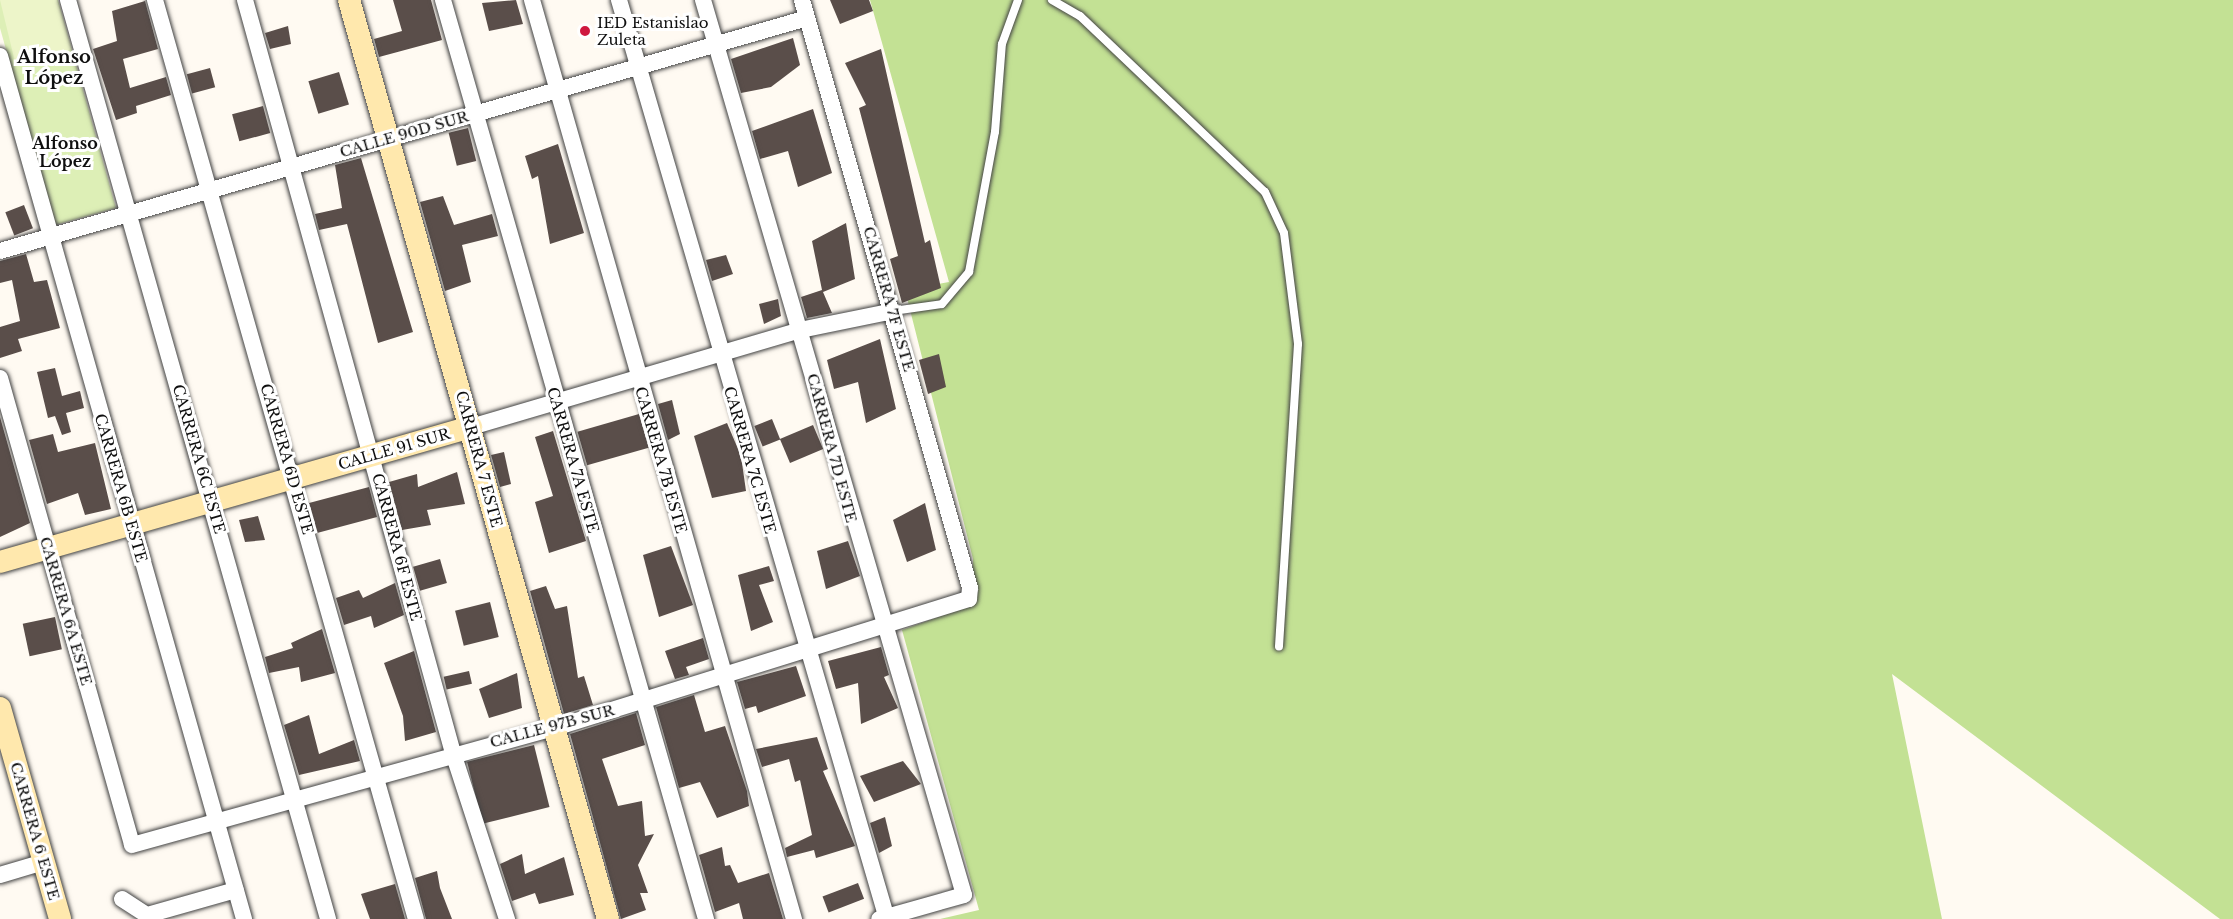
<!DOCTYPE html>
<html>
<head>
<meta charset="utf-8">
<style>
  body { margin:0 }
  #map { position:relative; width:2233px; height:919px; overflow:hidden; background:#fffaf2; font-family:"Libre Baskerville",serif }
  div>[style] { position:absolute }
  .green>* { inset:0; background:#ddefb6 }
  .forest>* { inset:0; background:#c3e194 }
  .pitch>* { inset:0; background:#edf5c9 }
  .building>* { inset:0; background:#5a4e4a; transform-origin:0 0 }
  .roads { filter:drop-shadow(0 0 2px #424242) drop-shadow(0 0 2px #424242) }
  .lane>* { height:8px; margin:-4px; padding:0 4px; transform-origin:4px; border-radius:4px; background:#fff }
  .street>* { height:16px; margin:-8px; padding:0 8px; transform-origin:8px; border-radius:8px; background:#fff }
  .secondary>* { height:22px; margin:-11px; padding:0 11px; transform-origin:11px; border-radius:11px; background:#ffe8ad }
  .dots>* { width:16px; height:16px; translate:-50% -50%; box-sizing:border-box; border:3px solid #fff; border-radius:50% }
  span { translate:-50% -50%; white-space:nowrap; text-align:center; line-height:1.15; -webkit-text-stroke:6px #fff; paint-order:stroke }
  .poi-label { font-size:15px; color:#0f0f0f }
  .left { translate:0 -50%; text-align:left }
  .street-label { font-size:15px; color:#0f0f0f }
  .neighbourhood-label { font-size:16px; color:#0f0f0f; font-weight:700 }
  .quarter-label { font-size:18px; color:#0f0f0f; font-weight:700 }
</style>
</head>
<body>
<div id="map">
  <div class="green">
    <div style="clip-path:polygon(0 0,58px 0,116px 208px,55px 225px,0 28px)"></div>
  </div>
  <div class="forest">
    <div style="clip-path:polygon(870px 0,2233px 0,2233px 919px,2220px 919px,1892px 674px,1942px 919px,940px 919px,979px 910px,902px 630px,972px 605px,973px 559px,905px 290px,949px 282px)"></div>
  </div>
  <div class="pitch">
    <div style="clip-path:polygon(0 0,57px 0,72px 49px,16px 66px)"></div>
  </div>
  <div class="building">
    <div style="clip-path:polygon(393px 0,431px 0,442px 40px,379px 57px,374px 39px,402px 31px)"></div>
    <div style="clip-path:polygon(516px 0,523px 24px,489px 31px,482px 3px)"></div>
    <div style="clip-path:polygon(830px 0,869px 0,873px 11px,840px 24px)"></div>
    <div style="clip-path:polygon(145px 1px,158px 49px,123px 59px,130px 88px,166px 77px,171px 95px,136px 106px,137px 113px,116px 120px,93px 49px,117px 41px,112px 11px)"></div>
    <div style="clip-path:polygon(288px 26px,291px 44px,270px 49px,265px 33px)"></div>
    <div style="clip-path:polygon(793px 38px,800px 65px,771px 87px,741px 93px,731px 59px)"></div>
    <div style="clip-path:polygon(881px 49px,925px 243px,930px 240px,941px 288px,902px 303px,890px 259px,898px 256px,859px 108px,866px 105px,845px 63px)"></div>
    <div style="left:210px;top:68px;width:20px;height:24px;rotate:75deg"></div>
    <div style="left:339px;top:72px;width:34px;height:32px;rotate:73deg"></div>
    <div style="left:263px;top:106px;width:28px;height:32px;rotate:75deg"></div>
    <div style="clip-path:polygon(813px 109px,832px 173px,798px 187px,788px 151px,760px 159px,752px 131px)"></div>
    <div style="left:468px;top:128px;width:34px;height:20px;rotate:76deg"></div>
    <div style="clip-path:polygon(558px 144px,584px 233px,550px 244px,538px 176px,532px 179px,525px 156px)"></div>
    <div style="clip-path:polygon(361px 158px,413px 332px,378px 343px,347px 224px,319px 230px,315px 214px,342px 208px,335px 165px)"></div>
    <div style="clip-path:polygon(443px 196px,454px 225px,492px 214px,498px 236px,462px 245px,471px 282px,445px 291px,420px 202px)"></div>
    <div style="left:24px;top:205px;width:25px;height:20px;rotate:69deg"></div>
    <div style="clip-path:polygon(846px 223px,855px 279px,823px 292px,832px 313px,807px 318px,801px 297px,822px 290px,812px 241px)"></div>
    <div style="clip-path:polygon(26px 254px,34px 282px,47px 280px,60px 328px,18px 339px,22px 351px,0 358px,0 327px,20px 321px,12px 280px,0 283px,0 261px)"></div>
    <div style="clip-path:polygon(726px 255px,733px 274px,712px 281px,706px 260px)"></div>
    <div style="clip-path:polygon(778px 299px,781px 316px,764px 324px,759px 304px)"></div>
    <div style="clip-path:polygon(880px 339px,896px 409px,866px 423px,858px 382px,834px 389px,827px 360px)"></div>
    <div style="clip-path:polygon(939px 354px,946px 387px,928px 394px,919px 360px)"></div>
    <div style="clip-path:polygon(55px 368px,62px 396px,80px 391px,84px 408px,66px 413px,71px 432px,62px 435px,55px 416px,48px 418px,37px 372px)"></div>
    <div style="clip-path:polygon(672px 400px,680px 434px,668px 440px,658px 404px)"></div>
    <div style="left:639px;top:414px;width:35px;height:64px;rotate:74deg"></div>
    <div style="clip-path:polygon(0 417px,30px 523px,0 537px)"></div>
    <div style="left:772px;top:419px;width:22px;height:19px;rotate:68deg"></div>
    <div style="clip-path:polygon(727px 423px,741px 456px,746px 491px,712px 498px,694px 436px)"></div>
    <div style="left:813px;top:425px;width:26px;height:36px;rotate:67deg"></div>
    <div style="clip-path:polygon(553px 431px,586px 541px,549px 553px,535px 502px,553px 496px,535px 437px)"></div>
    <div style="clip-path:polygon(53px 434px,58px 452px,95px 443px,111px 509px,85px 515px,78px 493px,47px 504px,29px 440px)"></div>
    <div style="clip-path:polygon(504px 452px,511px 484px,500px 487px,491px 455px)"></div>
    <div style="clip-path:polygon(457px 472px,465px 504px,427px 510px,431px 525px,402px 530px,389px 482px,417px 474px,418px 487px)"></div>
    <div style="left:369px;top:487px;width:31px;height:63px;rotate:75deg"></div>
    <div style="clip-path:polygon(925px 503px,936px 550px,907px 562px,893px 520px)"></div>
    <div style="clip-path:polygon(258px 516px,265px 540px,245px 542px,239px 520px)"></div>
    <div style="clip-path:polygon(848px 541px,860px 576px,826px 589px,817px 551px)"></div>
    <div style="clip-path:polygon(671px 546px,693px 605px,659px 617px,643px 555px)"></div>
    <div style="left:440px;top:559px;width:25px;height:28px;rotate:74deg"></div>
    <div style="clip-path:polygon(769px 566px,774px 581px,759px 585px,773px 622px,751px 631px,738px 575px)"></div>
    <div style="clip-path:polygon(395px 583px,404px 615px,374px 628px,371px 616px,344px 625px,336px 598px,359px 590px,363px 598px)"></div>
    <div style="clip-path:polygon(546px 586px,555px 609px,567px 606px,578px 678px,584px 676px,593px 705px,564px 714px,530px 591px)"></div>
    <div style="left:490px;top:602px;width:36px;height:36px;rotate:76deg"></div>
    <div style="left:55px;top:617px;width:33px;height:33px;rotate:78deg"></div>
    <div style="clip-path:polygon(322px 629px,335px 673px,301px 682px,299px 667px,269px 673px,265px 657px,293px 648px,291px 643px)"></div>
    <div style="clip-path:polygon(703px 638px,709px 659px,686px 667px,689px 675px,675px 679px,665px 651px)"></div>
    <div style="clip-path:polygon(881px 647px,889px 675px,884px 677px,898px 708px,861px 724px,858px 683px,836px 689px,828px 661px)"></div>
    <div style="clip-path:polygon(414px 651px,436px 732px,405px 741px,403px 716px,384px 663px)"></div>
    <div style="clip-path:polygon(796px 666px,806px 696px,758px 713px,756px 706px,745px 709px,737px 682px)"></div>
    <div style="left:469px;top:671px;width:13px;height:26px;rotate:77deg"></div>
    <div style="clip-path:polygon(517px 673px,522px 708px,489px 718px,479px 689px)"></div>
    <div style="clip-path:polygon(694px 695px,705px 732px,725px 726px,747px 791px,749px 806px,717px 818px,700px 782px,679px 788px,656px 707px)"></div>
    <div style="clip-path:polygon(636px 713px,645px 745px,602px 759px,618px 806px,642px 801px,645px 836px,654px 834px,638px 865px,648px 893px,640px 893px,646px 910px,621px 919px,570px 734px)"></div>
    <div style="clip-path:polygon(309px 715px,319px 754px,354px 740px,360px 761px,299px 775px,284px 725px)"></div>
    <div style="clip-path:polygon(817px 737px,828px 769px,823px 771px,855px 846px,816px 858px,814px 850px,787px 857px,785px 848px,812px 835px,800px 780px,795px 782px,789px 759px,762px 767px,756px 749px)"></div>
    <div style="left:534px;top:745px;width:64px;height:69px;rotate:76deg"></div>
    <div style="clip-path:polygon(903px 761px,921px 784px,874px 802px,860px 776px)"></div>
    <div style="clip-path:polygon(885px 817px,892px 846px,879px 853px,870px 823px)"></div>
    <div style="clip-path:polygon(722px 847px,725px 866px,730px 865px,738px 883px,769px 873px,783px 919px,743px 919px,739px 903px,715px 912px,699px 855px)"></div>
    <div style="clip-path:polygon(522px 854px,525px 874px,564px 857px,574px 895px,539px 904px,535px 893px,512px 901px,500px 864px)"></div>
    <div style="clip-path:polygon(437px 871px,440px 888px,452px 919px,426px 919px,415px 878px)"></div>
    <div style="left:858px;top:883px;width:17px;height:38px;rotate:69deg"></div>
    <div style="clip-path:polygon(395px 884px,405px 919px,370px 919px,361px 894px)"></div>
  </div>
  <div class="roads">
    <div class="lane">
      <div style="left:1052px;top:0;width:32px;rotate:30deg"></div>
      <div style="left:1080px;top:16px;width:255px;rotate:43.6deg"></div>
      <div style="left:1265px;top:192px;width:45px;rotate:65.1deg"></div>
      <div style="left:1284px;top:233px;width:112px;rotate:82.8deg"></div>
      <div style="left:1298px;top:344px;width:303px;rotate:93.6deg"></div>
      <div style="left:893px;top:311px;width:49px;rotate:-8.1deg"></div>
      <div style="left:942px;top:304px;width:42px;rotate:-49.8deg"></div>
      <div style="left:969px;top:272px;width:142px;rotate:-79.5deg"></div>
      <div style="left:995px;top:132px;width:88px;rotate:-85.5deg"></div>
      <div style="left:1002px;top:44px;width:47px;rotate:-70deg"></div>
    </div>
    <div class="street">
      <div style="left:68px;top:0;width:955px;rotate:74.2deg"></div>
      <div style="left:155px;top:0;width:955px;rotate:74.15deg"></div>
      <div style="left:245px;top:0;width:781px;rotate:74.56deg"></div>
      <div style="left:453px;top:753px;width:175px;rotate:72deg"></div>
      <div style="left:443px;top:0;width:956px;rotate:74.03deg"></div>
      <div style="left:532px;top:0;width:956px;rotate:74.09deg"></div>
      <div style="left:619px;top:0;width:957px;rotate:73.74deg"></div>
      <div style="left:703px;top:0;width:932px;rotate:73.74deg"></div>
      <div style="left:964px;top:895px;width:88px;rotate:164.2deg"></div>
      <div style="left:0;top:56px;width:897px;rotate:74.21deg"></div>
      <div style="left:0;top:251px;width:840px;rotate:-16.1deg"></div>
      <div style="left:0;top:378px;width:485px;rotate:74.2deg"></div>
      <div style="left:132px;top:845px;width:435px;rotate:-15.5deg"></div>
      <div style="left:551px;top:729px;width:438px;rotate:-17.3deg"></div>
      <div style="left:969px;top:599px;width:11px;rotate:-85deg"></div>
      <div style="left:970px;top:588px;width:612px;rotate:-105.95deg"></div>
      <div style="left:471px;top:427px;width:343px;rotate:-16.4deg"></div>
      <div style="left:800px;top:330px;width:95px;rotate:-11.5deg"></div>
      <div style="left:0;top:875px;width:46px;rotate:-16.5deg"></div>
      <div style="left:122px;top:899px;width:37px;rotate:33deg"></div>
      <div style="left:151px;top:914px;width:88px;rotate:-15.8deg"></div>
    </div>
    <div class="secondary">
      <div style="left:349px;top:0;width:955px;rotate:74.26deg"></div>
      <div style="left:0;top:562px;width:490px;rotate:-16deg"></div>
      <div style="left:0;top:708px;width:219px;rotate:74.1deg"></div>
    </div>
  </div>
  <div class="dots">
    <div style="left:585px;top:31px;background:#cf183f"></div>
  </div>
  <div class="poi-label">
    <span class="left" style="left:597px;top:31px">IED Estanislao<br>Zuleta</span>
  </div>
  <div class="street-label">
    <span style="left:404px;top:134px;rotate:-16deg">CALLE 90D SUR</span>
    <span style="left:889px;top:299px;rotate:74deg">CARRERA 7F ESTE</span>
    <span style="left:832px;top:448px;rotate:75deg">CARRERA 7D ESTE</span>
    <span style="left:394px;top:449px;rotate:-16deg">CALLE 91 SUR</span>
    <span style="left:199px;top:459px;rotate:74deg">CARRERA 6C ESTE</span>
    <span style="left:287px;top:459px;rotate:74deg">CARRERA 6D ESTE</span>
    <span style="left:479px;top:459px;rotate:75deg">CARRERA 7 ESTE</span>
    <span style="left:573px;top:460px;rotate:74deg">CARRERA 7A ESTE</span>
    <span style="left:661px;top:460px;rotate:74deg">CARRERA 7B ESTE</span>
    <span style="left:750px;top:460px;rotate:74deg">CARRERA 7C ESTE</span>
    <span style="left:121px;top:488px;rotate:74deg">CARRERA 6B ESTE</span>
    <span style="left:397px;top:547px;rotate:75deg">CARRERA 6F ESTE</span>
    <span style="left:66px;top:611px;rotate:74deg">CARRERA 6A ESTE</span>
    <span style="left:552px;top:726px;rotate:-15deg">CALLE 97B SUR</span>
    <span style="left:35px;top:831px;rotate:74deg">CARRERA 6 ESTE</span>
  </div>
  <div class="neighbourhood-label">
    <span style="left:65px;top:152px">Alfonso<br>López</span>
  </div>
  <div class="quarter-label">
    <span style="left:54px;top:68px">Alfonso<br>López</span>
  </div>
</div>
</body>
</html>
